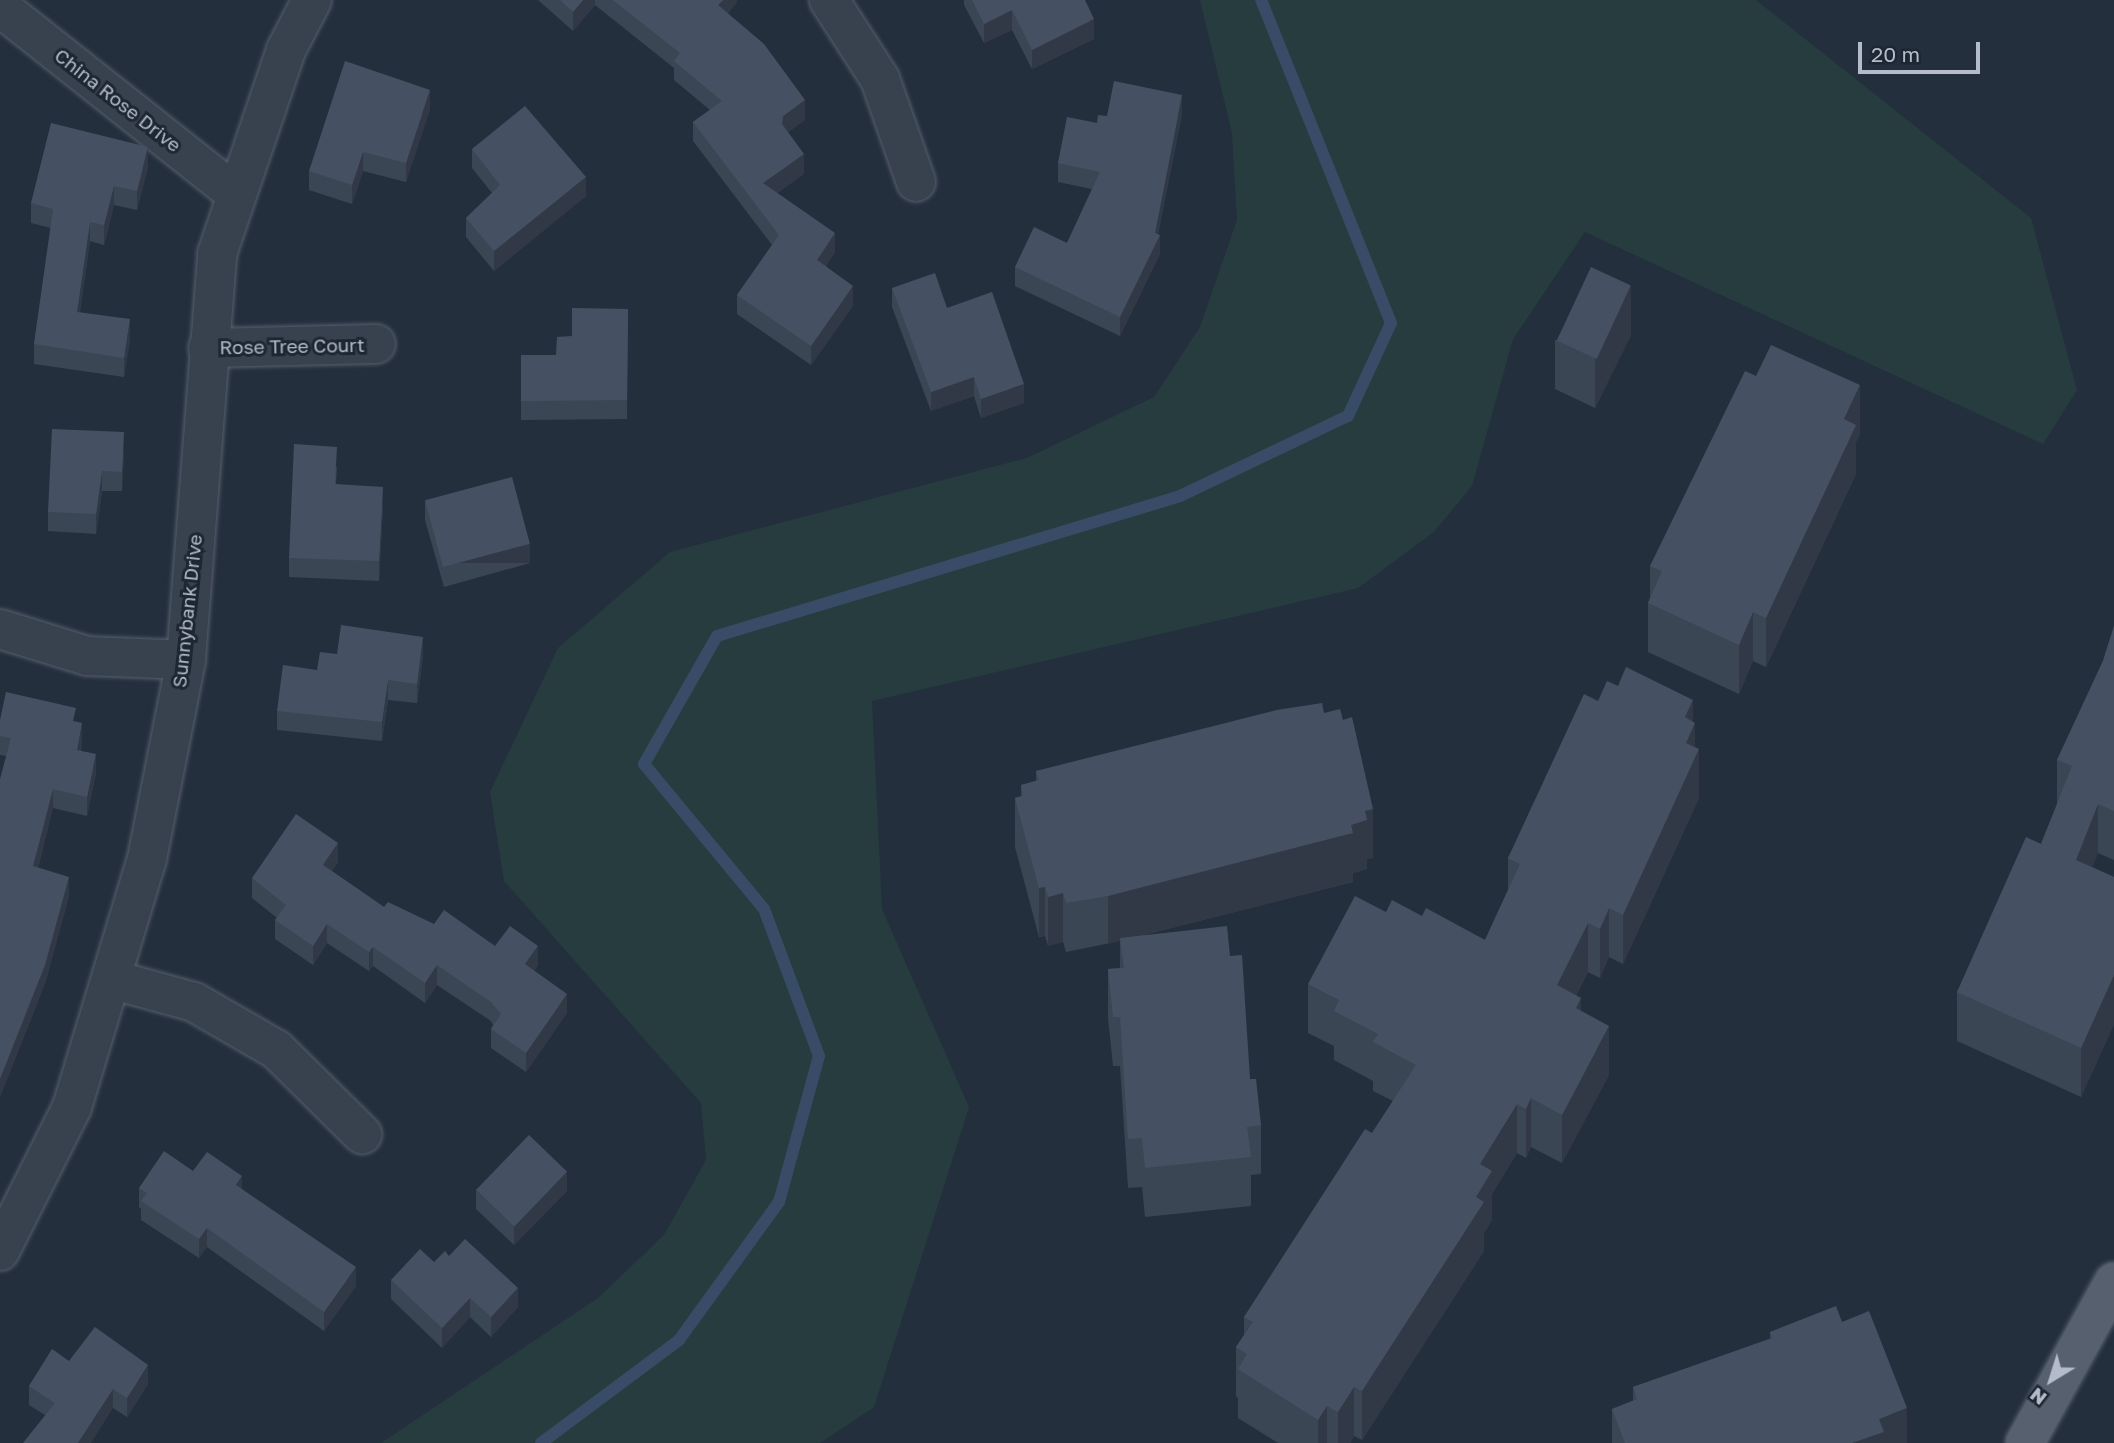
<!DOCTYPE html>
<html>
<head>
<meta charset="utf-8">
<style>
  body { margin:0 }
  #map { position:relative; width:2114px; height:1443px; overflow:hidden; background:#242f3e; font-family:"Golos Text",sans-serif }
  div>[style] { position:absolute }
  .green>* { inset:0; background:#263c3f }
  .stream>* { height:12px; margin:-6px; padding:0 6px; transform-origin:6px; border-radius:6px; background:#394c67 }
  .roads { filter:drop-shadow(0 0 2px #565f6c) drop-shadow(0 0 2px #565f6c) }
  .minor>* { height:38px; margin:-19px; padding:0 19px; transform-origin:19px; border-radius:19px; background:#38414e }
  .major>* { height:38px; margin:-19px; padding:0 19px; transform-origin:19px; border-radius:19px; background:#56606e }
  .wall>* { inset:0; background:#3b4654 }
  .shaded-wall>* { inset:0; background:#303945; transform-origin:0 0 }
  .building>* { inset:0; background:#455162; transform-origin:0 0 }
  span { translate:-50% -50%; white-space:nowrap; text-align:center; line-height:1.15; -webkit-text-stroke:6px #1d2633; paint-order:stroke }
  .street-label { font-size:19px; color:#b4bcc9 }
  .north { position:absolute; left:2016px; top:1345px; width:70px; height:70px; -webkit-text-stroke:5px #1d2633; paint-order:stroke; rotate:218deg; font-size:19px; font-weight:700; line-height:28px; text-align:center; color:#b4bcc9 }
  .north::after { content:''; display:block; margin:auto; width:24px; height:32px; background:#b4bcc9; clip-path:polygon(50% 0,100% 100%,50% 72%,0 100%) }
  .scale { position:absolute; left:1858px; top:42px; width:122px; height:32px; box-sizing:border-box; border:4px solid #b4bcc9; border-top:0; padding-left:9px; font-size:21px; line-height:24px; white-space:nowrap; color:#b4bcc9; -webkit-text-stroke:5px #1d2633; paint-order:stroke }
</style>
</head>
<body>
<div id="map">
  <div class="green">
    <div style="clip-path:polygon(1200px 0,1756px 0,2031px 218px,2077px 390px,2043px 444px,1585px 232px,1513px 339px,1472px 486px,1434px 532px,1358px 588px,872px 701px,882px 909px,969px 1107px,874px 1407px,820px 1443px,381px 1443px,598px 1298px,664px 1235px,706px 1160px,701px 1103px,504px 881px,490px 792px,558px 648px,670px 552px,1027px 458px,1154px 397px,1200px 327px,1237px 220px,1232px 133px)"></div>
  </div>
  <div class="stream">
    <div style="left:541px;top:1443px;width:172px;rotate:-36.7deg"></div>
    <div style="left:679px;top:1340px;width:170px;rotate:-54.1deg"></div>
    <div style="left:779px;top:1202px;width:151px;rotate:-74.7deg"></div>
    <div style="left:819px;top:1056px;width:157px;rotate:-110.5deg"></div>
    <div style="left:764px;top:909px;width:188px;rotate:-129.6deg"></div>
    <div style="left:644px;top:764px;width:147px;rotate:-60.3deg"></div>
    <div style="left:717px;top:636px;width:484px;rotate:-16.8deg"></div>
    <div style="left:1180px;top:496px;width:186px;rotate:-25.5deg"></div>
    <div style="left:1348px;top:416px;width:102px;rotate:-65.2deg"></div>
    <div style="left:1391px;top:323px;width:348px;rotate:-111.9deg"></div>
  </div>
  <div class="roads">
    <div class="minor">
      <div style="left:829px;top:0;width:94px;rotate:57.2deg"></div>
      <div style="left:880px;top:79px;width:109px;rotate:70.7deg"></div>
      <div style="left:0;top:7px;width:300px;rotate:38.4deg"></div>
      <div style="left:208px;top:348px;width:168px;rotate:-1.4deg"></div>
      <div style="left:0;top:629px;width:91px;rotate:17.2deg"></div>
      <div style="left:87px;top:656px;width:99px;rotate:2.3deg"></div>
      <div style="left:114px;top:980px;width:83px;rotate:15.4deg"></div>
      <div style="left:194px;top:1002px;width:96px;rotate:30deg"></div>
      <div style="left:277px;top:1050px;width:120px;rotate:44.7deg"></div>
      <div style="left:0;top:1251px;width:161px;rotate:-63.4deg"></div>
      <div style="left:72px;top:1107px;width:259px;rotate:-73.2deg"></div>
      <div style="left:147px;top:859px;width:203px;rotate:-78.9deg"></div>
      <div style="left:186px;top:660px;width:407px;rotate:-85.6deg"></div>
      <div style="left:217px;top:254px;width:215px;rotate:-71.3deg"></div>
      <div style="left:286px;top:50px;width:56px;rotate:-62.5deg"></div>
    </div>
    <div class="major">
      <div style="left:2025px;top:1443px;width:184px;rotate:-61.1deg"></div>
    </div>
  </div>
  <div class="wall">
    <div style="clip-path:polygon(538px 0,737px 0,737px 2px,728px 13px,805px 120px,788px 132px,804px 174px,777px 193px,835px 252px,826px 266px,853px 306px,811px 365px,737px 314px,737px 295px,772px 245px,693px 141px,693px 122px,710px 110px,674px 80px,674px 68px,595px 5px,573px 31px)"></div>
    <div style="clip-path:polygon(964px 0,1085px 0,1094px 39px,1032px 69px,1012px 30px,984px 43px,964px 5px)"></div>
    <div style="clip-path:polygon(430px 109px,406px 182px,363px 171px,352px 204px,309px 190px,309px 171px)"></div>
    <div style="clip-path:polygon(1182px 114px,1158px 234px,1160px 254px,1120px 336px,1015px 286px,1015px 267px,1067px 243px,1092px 189px,1058px 182px,1058px 163px,1097px 123px,1107px 116px)"></div>
    <div style="clip-path:polygon(472px 149px,586px 196px,494px 271px,466px 237px,466px 218px,492px 193px,472px 168px)"></div>
    <div style="clip-path:polygon(148px 167px,137px 210px,114px 205px,104px 245px,90px 241px,80px 312px,130px 339px,124px 377px,34px 364px,34px 344px,51px 228px,31px 223px,31px 203px)"></div>
    <div style="clip-path:polygon(892px 288px,947px 308px,1024px 403px,981px 418px,974px 396px,931px 411px,892px 307px)"></div>
    <div style="clip-path:polygon(628px 309px,627px 419px,521px 420px,521px 355px,556px 355px,572px 336px)"></div>
    <div style="clip-path:polygon(1631px 335px,1595px 408px,1555px 389px,1555px 340px)"></div>
    <div style="clip-path:polygon(1860px 434px,1856px 442px,1856px 474px,1766px 667px,1753px 661px,1739px 694px,1648px 652px,1648px 603px,1650px 598px,1650px 566px)"></div>
    <div style="clip-path:polygon(124px 451px,122px 491px,102px 491px,96px 534px,48px 531px,48px 512px)"></div>
    <div style="clip-path:polygon(337px 466px,336px 484px,383px 506px,379px 581px,289px 577px,289px 558px)"></div>
    <div style="clip-path:polygon(425px 501px,530px 563px,444px 587px,425px 520px)"></div>
    <div style="clip-path:polygon(2114px 626px,2114px 860px,2098px 853px,2092px 867px,2114px 877px,2114px 1024px,2081px 1097px,1957px 1041px,1957px 992px,2041px 844px,2057px 805px,2057px 760px,2103px 661px)"></div>
    <div style="clip-path:polygon(337px 654px,423px 656px,417px 703px,388px 700px,382px 741px,277px 730px,277px 711px,317px 670px)"></div>
    <div style="clip-path:polygon(1598px 701px,1693px 722px,1699px 798px,1623px 964px,1609px 957px,1600px 978px,1588px 972px,1576px 996px,1581px 1011px,1609px 1075px,1562px 1163px,1531px 1147px,1526px 1158px,1517px 1153px,1492px 1194px,1492px 1220px,1484px 1233px,1484px 1251px,1362px 1440px,1354px 1436px,1350px 1443px,1278px 1443px,1238px 1418px,1238px 1398px,1236px 1396px,1236px 1347px,1244px 1335px,1244px 1317px,1372px 1133px,1393px 1101px,1373px 1091px,1373px 1081px,1334px 1060px,1334px 1046px,1308px 1033px,1308px 984px,1386px 912px,1422px 916px,1485px 940px,1508px 890px,1508px 858px)"></div>
    <div style="clip-path:polygon(1324px 713px,1373px 858px,1367px 859px,1367px 869px,1353px 873px,1353px 882px,1144px 935px,1230px 956px,1250px 1079px,1261px 1125px,1261px 1174px,1251px 1175px,1251px 1206px,1145px 1217px,1142px 1187px,1128px 1188px,1120px 1066px,1113px 1066px,1108px 1018px,1108px 969px,1120px 968px,1120px 941px,1066px 952px,1063px 942px,1048px 946px,1045px 936px,1039px 937px,1015px 847px,1015px 798px,1021px 796px,1021px 785px,1036px 781px,1036px 771px)"></div>
    <div style="clip-path:polygon(0 720px,76px 722px,82px 742px,81px 751px,96px 773px,87px 816px,53px 808px,38px 868px,69px 896px,45px 984px,6px 756px,0 755px)"></div>
    <div style="clip-path:polygon(338px 862px,332px 871px,384px 907px,495px 946px,538px 965px,534px 971px,567px 1013px,526px 1072px,491px 1048px,491px 1029px,493px 1025px,491px 1021px,437px 985px,425px 1003px,373px 966px,369px 971px,327px 943px,313px 965px,275px 939px,275px 920px,277px 918px,252px 898px,252px 878px)"></div>
    <div style="clip-path:polygon(193px 1171px,242px 1189px,356px 1286px,324px 1331px,207px 1247px,199px 1258px,141px 1220px,141px 1209px,139px 1207px,139px 1188px)"></div>
    <div style="clip-path:polygon(476px 1189px,567px 1191px,514px 1245px,476px 1209px)"></div>
    <div style="clip-path:polygon(449px 1256px,518px 1307px,491px 1337px,470px 1317px,442px 1348px,391px 1299px,391px 1280px)"></div>
    <div style="clip-path:polygon(1842px 1322px,1907px 1443px,1612px 1443px,1612px 1409px,1633px 1401px,1633px 1387px,1770px 1339px,1770px 1332px)"></div>
    <div style="clip-path:polygon(69px 1361px,148px 1384px,127px 1417px,113px 1408px,45px 1415px,29px 1405px,29px 1386px)"></div>
  </div>
  <div class="shaded-wall">
    <div style="clip-path:polygon(583px 0,595px 0,595px 5px,573px 31px,573px 12px)"></div>
    <div style="clip-path:polygon(723px 0,737px 0,737px 2px,718px 25px,718px 5px)"></div>
    <div style="clip-path:polygon(1012px 10px,1012px 30px,984px 43px,984px 24px)"></div>
    <div style="clip-path:polygon(1094px 19px,1094px 39px,1032px 69px,1032px 50px)"></div>
    <div style="clip-path:polygon(430px 90px,430px 109px,406px 182px,406px 163px)"></div>
    <div style="clip-path:polygon(1182px 95px,1182px 114px,1156px 242px,1160px 235px,1160px 254px,1120px 336px,1120px 317px,1155px 233px)"></div>
    <div style="clip-path:polygon(805px 100px,805px 120px,783px 135px,782px 124px,783px 116px)"></div>
    <div style="clip-path:polygon(148px 147px,148px 167px,137px 210px,137px 191px)"></div>
    <div style="clip-path:polygon(363px 152px,363px 171px,352px 204px,352px 185px)"></div>
    <div style="clip-path:polygon(804px 154px,804px 174px,763px 202px,763px 183px)"></div>
    <div style="clip-path:polygon(586px 177px,586px 196px,494px 271px,494px 251px)"></div>
    <div style="clip-path:polygon(114px 186px,114px 205px,104px 245px,104px 225px)"></div>
    <div style="clip-path:polygon(90px 222px,90px 241px,77px 331px,77px 312px)"></div>
    <div style="clip-path:polygon(835px 233px,835px 252px,817px 279px,817px 260px)"></div>
    <div style="clip-path:polygon(853px 286px,853px 306px,811px 365px,811px 346px)"></div>
    <div style="clip-path:polygon(1631px 286px,1631px 335px,1595px 408px,1595px 359px)"></div>
    <div style="clip-path:polygon(130px 319px,130px 339px,124px 377px,124px 358px)"></div>
    <div style="clip-path:polygon(974px 377px,974px 396px,931px 411px,931px 392px)"></div>
    <div style="clip-path:polygon(1024px 384px,1024px 403px,981px 418px,981px 399px)"></div>
    <div style="clip-path:polygon(1860px 385px,1860px 434px,1856px 442px,1856px 474px,1766px 667px,1766px 618px,1844px 419px)"></div>
    <div style="clip-path:polygon(124px 432px,124px 451px,122px 491px,122px 472px)"></div>
    <div style="clip-path:polygon(102px 471px,102px 491px,96px 534px,96px 514px)"></div>
    <div style="clip-path:polygon(383px 487px,383px 506px,379px 581px,379px 561px)"></div>
    <div style="left:530px;top:544px;width:19px;height:89px;rotate:90deg"></div>
    <div style="clip-path:polygon(1753px 612px,1753px 661px,1739px 694px,1739px 645px)"></div>
    <div style="clip-path:polygon(423px 637px,423px 656px,417px 703px,417px 684px)"></div>
    <div style="clip-path:polygon(388px 680px,388px 700px,382px 741px,382px 722px)"></div>
    <div style="clip-path:polygon(1693px 700px,1693px 727px,1695px 723px,1695px 757px,1699px 749px,1699px 798px,1623px 964px,1623px 915px,1685px 717px)"></div>
    <div style="clip-path:polygon(82px 723px,82px 742px,77px 769px,77px 750px)"></div>
    <div style="clip-path:polygon(96px 754px,96px 773px,87px 816px,87px 797px)"></div>
    <div style="clip-path:polygon(53px 789px,53px 808px,33px 886px,33px 866px)"></div>
    <div style="clip-path:polygon(2098px 804px,2098px 853px,2076px 909px,2076px 860px)"></div>
    <div style="clip-path:polygon(1373px 809px,1373px 858px,1367px 859px,1367px 869px,1353px 873px,1353px 882px,1108px 944px,1108px 896px,1351px 825px,1365px 811px)"></div>
    <div style="clip-path:polygon(338px 843px,338px 862px,323px 884px,323px 865px)"></div>
    <div style="clip-path:polygon(69px 877px,69px 896px,45px 984px,0 1098px,0 1079px)"></div>
    <div style="left:1045px;top:887px;width:49px;height:6px;rotate:90deg"></div>
    <div style="clip-path:polygon(1063px 893px,1063px 942px,1048px 946px,1048px 897px)"></div>
    <div style="clip-path:polygon(1609px 908px,1609px 957px,1600px 978px,1600px 929px)"></div>
    <div style="clip-path:polygon(1588px 923px,1588px 972px,1557px 1034px,1557px 985px)"></div>
    <div style="clip-path:polygon(327px 924px,327px 943px,313px 965px,313px 946px)"></div>
    <div style="clip-path:polygon(538px 946px,538px 965px,525px 984px,525px 964px)"></div>
    <div style="clip-path:polygon(373px 947px,373px 966px,369px 971px,369px 952px)"></div>
    <div style="clip-path:polygon(437px 965px,437px 985px,425px 1003px,425px 983px)"></div>
    <div style="clip-path:polygon(2114px 975px,2114px 1024px,2081px 1097px,2081px 1048px)"></div>
    <div style="clip-path:polygon(567px 994px,567px 1013px,526px 1072px,526px 1053px)"></div>
    <div style="clip-path:polygon(1581px 998px,1581px 1047px,1576px 1008px)"></div>
    <div style="clip-path:polygon(1609px 1026px,1609px 1075px,1562px 1163px,1562px 1115px)"></div>
    <div style="clip-path:polygon(1531px 1098px,1531px 1147px,1526px 1158px,1526px 1109px)"></div>
    <div style="clip-path:polygon(1517px 1104px,1517px 1153px,1492px 1194px,1492px 1220px,1484px 1233px,1484px 1251px,1362px 1440px,1362px 1391px,1476px 1197px,1480px 1164px)"></div>
    <div style="clip-path:polygon(567px 1172px,567px 1191px,514px 1245px,514px 1226px)"></div>
    <div style="clip-path:polygon(242px 1176px,242px 1195px,236px 1185px)"></div>
    <div style="clip-path:polygon(207px 1228px,207px 1247px,199px 1258px,199px 1239px)"></div>
    <div style="clip-path:polygon(356px 1267px,356px 1286px,324px 1331px,324px 1312px)"></div>
    <div style="clip-path:polygon(518px 1288px,518px 1307px,491px 1337px,491px 1317px)"></div>
    <div style="clip-path:polygon(470px 1298px,470px 1317px,442px 1348px,442px 1328px)"></div>
    <div style="clip-path:polygon(148px 1365px,148px 1384px,127px 1417px,127px 1398px)"></div>
    <div style="clip-path:polygon(1354px 1387px,1354px 1436px,1350px 1443px,1338px 1443px,1338px 1412px)"></div>
    <div style="clip-path:polygon(113px 1389px,113px 1408px,91px 1443px,78px 1443px)"></div>
    <div style="clip-path:polygon(1327px 1406px,1327px 1443px,1318px 1443px,1318px 1420px)"></div>
    <div style="clip-path:polygon(1907px 1408px,1907px 1443px,1852px 1443px,1879px 1419px)"></div>
  </div>
  <div class="building">
    <div style="clip-path:polygon(560px 0,583px 0,573px 12px)"></div>
    <div style="clip-path:polygon(613px 0,723px 0,718px 5px,764px 44px,805px 100px,783px 116px,782px 124px,804px 154px,763px 183px,835px 233px,817px 260px,853px 286px,811px 346px,737px 295px,779px 235px,693px 122px,722px 101px,674px 61px,680px 53px)"></div>
    <div style="clip-path:polygon(972px 0,1085px 0,1094px 19px,1032px 50px,1012px 10px,984px 24px)"></div>
    <div style="clip-path:polygon(345px 61px,430px 90px,406px 163px,363px 152px,352px 185px,309px 171px)"></div>
    <div style="clip-path:polygon(1114px 81px,1182px 95px,1155px 233px,1160px 235px,1120px 317px,1015px 267px,1034px 227px,1067px 243px,1100px 172px,1058px 163px,1067px 117px,1097px 123px,1098px 115px,1107px 116px)"></div>
    <div style="clip-path:polygon(525px 106px,586px 177px,494px 251px,466px 218px,500px 185px,472px 149px)"></div>
    <div style="clip-path:polygon(51px 123px,148px 147px,137px 191px,114px 186px,104px 225px,90px 222px,77px 312px,130px 319px,124px 358px,34px 344px,53px 209px,31px 203px)"></div>
    <div style="left:1591px;top:267px;width:44px;height:81px;rotate:25deg"></div>
    <div style="clip-path:polygon(935px 273px,947px 308px,992px 292px,1024px 384px,981px 399px,974px 377px,931px 392px,892px 288px)"></div>
    <div style="clip-path:polygon(572px 308px,628px 309px,627px 400px,521px 401px,521px 355px,556px 355px,557px 337px,572px 336px)"></div>
    <div style="clip-path:polygon(1771px 345px,1860px 385px,1844px 419px,1856px 425px,1766px 618px,1753px 612px,1739px 645px,1648px 603px,1662px 571px,1650px 566px,1745px 371px,1756px 376px)"></div>
    <div style="clip-path:polygon(52px 429px,124px 432px,122px 472px,102px 471px,96px 514px,48px 512px)"></div>
    <div style="clip-path:polygon(294px 444px,337px 447px,335px 484px,383px 487px,379px 561px,289px 558px)"></div>
    <div style="left:512px;top:477px;width:69px;height:90px;rotate:75deg"></div>
    <div style="clip-path:polygon(341px 625px,423px 637px,417px 684px,388px 680px,382px 722px,277px 711px,283px 665px,317px 670px,320px 652px,337px 654px)"></div>
    <div style="clip-path:polygon(2114px 626px,2114px 811px,2098px 804px,2076px 860px,2114px 877px,2114px 975px,2081px 1048px,1957px 992px,2026px 837px,2041px 844px,2072px 766px,2057px 760px,2103px 661px)"></div>
    <div style="clip-path:polygon(1626px 667px,1693px 700px,1685px 717px,1695px 723px,1686px 743px,1699px 749px,1623px 915px,1609px 908px,1600px 929px,1588px 923px,1557px 985px,1581px 998px,1576px 1008px,1609px 1026px,1562px 1115px,1531px 1098px,1526px 1109px,1517px 1104px,1480px 1164px,1492px 1171px,1476px 1197px,1484px 1202px,1362px 1391px,1354px 1387px,1338px 1412px,1327px 1406px,1318px 1420px,1238px 1369px,1247px 1354px,1236px 1347px,1253px 1322px,1244px 1317px,1365px 1129px,1372px 1133px,1416px 1065px,1373px 1042px,1378px 1034px,1334px 1011px,1339px 1000px,1308px 984px,1355px 896px,1386px 912px,1392px 900px,1422px 916px,1426px 908px,1485px 940px,1520px 864px,1508px 858px,1584px 694px,1598px 701px,1607px 681px,1618px 686px)"></div>
    <div style="clip-path:polygon(6px 692px,76px 708px,73px 721px,82px 723px,77px 750px,96px 754px,87px 797px,53px 789px,33px 866px,69px 877px,45px 965px,0 1079px,0 779px,11px 738px,0 736px,0 720px)"></div>
    <div style="clip-path:polygon(1322px 703px,1324px 713px,1340px 709px,1343px 720px,1352px 717px,1373px 809px,1365px 811px,1367px 820px,1351px 825px,1353px 833px,1108px 896px,1066px 903px,1063px 893px,1048px 897px,1045px 887px,1039px 888px,1015px 798px,1023px 796px,1021px 785px,1039px 780px,1036px 771px,1277px 710px)"></div>
    <div style="clip-path:polygon(296px 814px,338px 843px,323px 865px,384px 907px,388px 902px,434px 924px,444px 910px,495px 946px,510px 926px,538px 946px,525px 964px,567px 994px,526px 1053px,491px 1029px,501px 1014px,491px 1002px,437px 965px,425px 983px,373px 947px,369px 952px,327px 924px,313px 946px,275px 920px,286px 905px,252px 878px)"></div>
    <div style="clip-path:polygon(1227px 926px,1230px 956px,1242px 955px,1250px 1079px,1256px 1079px,1261px 1125px,1247px 1127px,1251px 1157px,1145px 1168px,1142px 1138px,1128px 1139px,1120px 1017px,1113px 1017px,1108px 969px,1124px 968px,1120px 938px)"></div>
    <div style="left:529px;top:1135px;width:53px;height:76px;rotate:44deg"></div>
    <div style="clip-path:polygon(164px 1151px,193px 1171px,207px 1152px,242px 1176px,236px 1185px,356px 1267px,324px 1312px,207px 1228px,199px 1239px,141px 1201px,147px 1193px,139px 1188px)"></div>
    <div style="clip-path:polygon(465px 1239px,518px 1288px,491px 1317px,470px 1298px,442px 1328px,391px 1280px,420px 1249px,434px 1262px,445px 1251px,449px 1256px)"></div>
    <div style="clip-path:polygon(1836px 1306px,1842px 1322px,1869px 1311px,1907px 1408px,1879px 1419px,1884px 1432px,1852px 1443px,1625px 1443px,1612px 1409px,1637px 1399px,1633px 1387px,1772px 1338px,1770px 1332px)"></div>
    <div style="clip-path:polygon(95px 1327px,148px 1365px,127px 1398px,113px 1389px,78px 1443px,23px 1443px,55px 1403px,29px 1386px,52px 1349px,69px 1361px)"></div>
  </div>
  <div class="street-label">
    <span style="left:118px;top:100px;rotate:38deg">China Rose Drive</span>
    <span style="left:292px;top:346px;rotate:-1deg">Rose Tree Court</span>
    <span style="left:187px;top:611px;rotate:-84deg">Sunnybank Drive</span>
  </div>
  <div class="north">N</div>
  <div class="scale">20 m</div>
</div>
</body>
</html>
